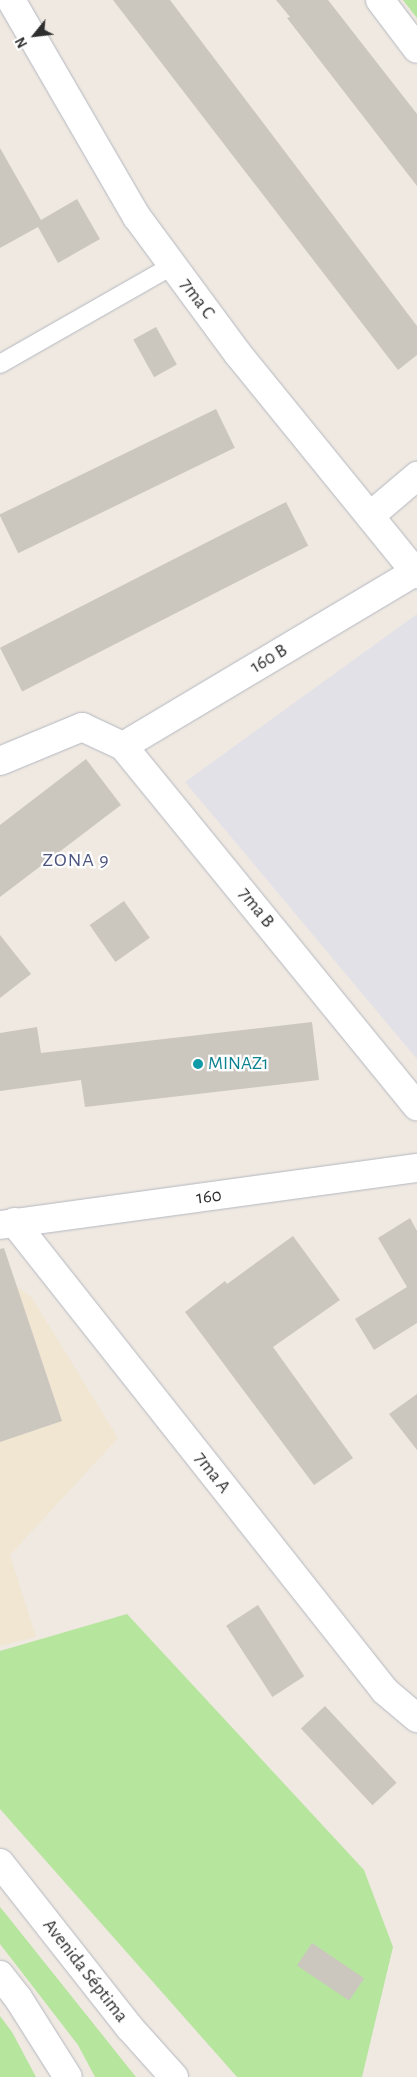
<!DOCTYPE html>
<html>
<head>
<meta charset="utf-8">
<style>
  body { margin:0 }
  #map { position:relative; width:417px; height:2077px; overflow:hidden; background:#efe9e1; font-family:"Alegreya Sans",sans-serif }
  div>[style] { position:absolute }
  .industrial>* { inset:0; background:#e3e1e8 }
  .education>* { inset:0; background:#f0e6d1 }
  .green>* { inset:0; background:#b6e59e }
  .building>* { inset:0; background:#cbc7bf; transform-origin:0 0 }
  .roads { filter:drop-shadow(0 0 1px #b4b7c1) drop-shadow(0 0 1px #b4b7c1) }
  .lane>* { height:18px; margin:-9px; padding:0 9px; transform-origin:9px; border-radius:9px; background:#fff }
  .street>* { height:28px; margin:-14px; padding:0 14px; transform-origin:14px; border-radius:14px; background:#fff }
  .secondary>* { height:28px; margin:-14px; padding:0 14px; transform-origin:14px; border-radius:14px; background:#fff }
  .dots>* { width:14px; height:14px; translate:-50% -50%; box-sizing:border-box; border:2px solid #fff; border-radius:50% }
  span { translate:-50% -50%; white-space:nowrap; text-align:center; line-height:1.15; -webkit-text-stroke:4.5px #fff; paint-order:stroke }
  .street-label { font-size:19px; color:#2e2e2e }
  .culture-label { font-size:19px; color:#0d838f }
  .left { translate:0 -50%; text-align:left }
  .neighbourhood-label { font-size:20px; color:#4d5680; letter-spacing:1px }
  .north { position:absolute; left:10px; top:10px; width:50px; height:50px; -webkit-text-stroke:4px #fff; paint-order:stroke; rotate:241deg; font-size:14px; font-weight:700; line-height:20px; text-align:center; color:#2e2e2e }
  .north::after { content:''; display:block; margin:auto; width:18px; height:22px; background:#2e2e2e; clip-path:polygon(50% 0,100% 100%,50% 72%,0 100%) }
</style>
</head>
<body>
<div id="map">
  <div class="industrial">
    <div style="clip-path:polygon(417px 614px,417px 1059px,185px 782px)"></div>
  </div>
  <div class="education">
    <div style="clip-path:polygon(0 1273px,32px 1298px,118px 1438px,10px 1555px,36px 1637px,0 1646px)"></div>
  </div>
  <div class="green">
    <div style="clip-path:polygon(403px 0,417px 0,417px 18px)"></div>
    <div style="clip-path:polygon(127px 1614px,364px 1870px,393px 1947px,362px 2077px,237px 2077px,0 1809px,0 1651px)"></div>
    <div style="clip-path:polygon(0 1907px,5px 1913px,136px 2077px,95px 2077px,78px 2045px,0 1944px)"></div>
    <div style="clip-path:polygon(0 2016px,12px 2032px,36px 2077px,0 2077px)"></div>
  </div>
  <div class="building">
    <div style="clip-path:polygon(113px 0,170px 0,417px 326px,417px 355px,398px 370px)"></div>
    <div style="clip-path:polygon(276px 0,328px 0,417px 114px,417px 186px,287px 18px,290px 17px)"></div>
    <div style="clip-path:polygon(0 148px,41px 220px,77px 199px,100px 239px,58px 263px,38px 227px,0 248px)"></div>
    <div style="left:156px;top:327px;width:43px;height:26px;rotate:61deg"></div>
    <div style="left:216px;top:409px;width:43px;height:241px;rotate:64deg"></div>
    <div style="left:286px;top:502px;width:49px;height:321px;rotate:63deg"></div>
    <div style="clip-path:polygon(86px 759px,121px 805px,0 897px,0 825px)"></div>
    <div style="left:124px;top:901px;width:45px;height:42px;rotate:55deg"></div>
    <div style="clip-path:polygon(0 935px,31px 974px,0 998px)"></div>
    <div style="clip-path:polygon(312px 1022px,319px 1080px,85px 1107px,81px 1080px,0 1091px,0 1033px,37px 1027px,41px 1053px)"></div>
    <div style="clip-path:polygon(410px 1218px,417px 1231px,417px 1323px,374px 1350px,355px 1319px,407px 1287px,378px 1238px)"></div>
    <div style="clip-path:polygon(293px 1236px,340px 1300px,273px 1347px,353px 1458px,314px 1485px,185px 1312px,225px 1281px,227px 1284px)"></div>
    <div style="clip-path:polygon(4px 1248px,62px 1421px,0 1442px,0 1249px)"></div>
    <div style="clip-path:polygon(417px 1394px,417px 1450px,389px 1414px)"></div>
    <div style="left:258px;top:1605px;width:85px;height:38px;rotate:57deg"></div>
    <div style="left:325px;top:1706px;width:105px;height:33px;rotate:47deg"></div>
    <div style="left:312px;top:1943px;width:63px;height:27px;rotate:34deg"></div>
  </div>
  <div class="roads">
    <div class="lane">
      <div style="left:0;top:364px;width:198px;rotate:-29.7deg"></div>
    </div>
    <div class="street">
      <div style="left:11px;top:0;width:251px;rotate:59.9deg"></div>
      <div style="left:137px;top:217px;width:170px;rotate:53.6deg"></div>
      <div style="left:238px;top:354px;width:284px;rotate:50.9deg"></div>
      <div style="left:380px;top:0;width:61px;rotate:52.9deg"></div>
      <div style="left:370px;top:516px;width:62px;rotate:-40.4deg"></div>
      <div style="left:123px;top:746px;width:340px;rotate:-30.8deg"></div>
      <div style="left:0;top:761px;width:89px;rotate:-22.5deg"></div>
      <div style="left:82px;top:727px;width:45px;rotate:24.9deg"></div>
      <div style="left:123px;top:746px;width:465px;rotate:50.8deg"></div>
      <div style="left:14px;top:1222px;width:598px;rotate:51.65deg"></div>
      <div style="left:385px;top:1691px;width:42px;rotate:40.2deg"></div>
      <div style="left:0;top:1225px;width:421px;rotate:-7.8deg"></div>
    </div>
    <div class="secondary">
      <div style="left:0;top:1863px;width:210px;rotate:51.8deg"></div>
      <div style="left:130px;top:2028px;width:66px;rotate:48.1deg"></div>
      <div style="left:0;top:1975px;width:29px;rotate:52deg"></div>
      <div style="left:18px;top:1998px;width:93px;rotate:57.7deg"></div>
    </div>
  </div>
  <div class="dots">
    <div style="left:198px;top:1064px;background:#0f9aa8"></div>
  </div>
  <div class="street-label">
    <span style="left:197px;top:299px;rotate:53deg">7ma C</span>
    <span style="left:269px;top:659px;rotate:-31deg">160 B</span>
    <span style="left:256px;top:908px;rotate:51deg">7ma B</span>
    <span style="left:209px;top:1197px;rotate:-7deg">160</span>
    <span style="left:212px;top:1473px;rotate:52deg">7ma A</span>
    <span style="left:85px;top:1971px;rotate:52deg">Avenida Séptima</span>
  </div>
  <div class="culture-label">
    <span class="left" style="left:208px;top:1064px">MINAZ1</span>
  </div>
  <div class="neighbourhood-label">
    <span style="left:76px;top:860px">ZONA 9</span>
  </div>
  <div class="north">N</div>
</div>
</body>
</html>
